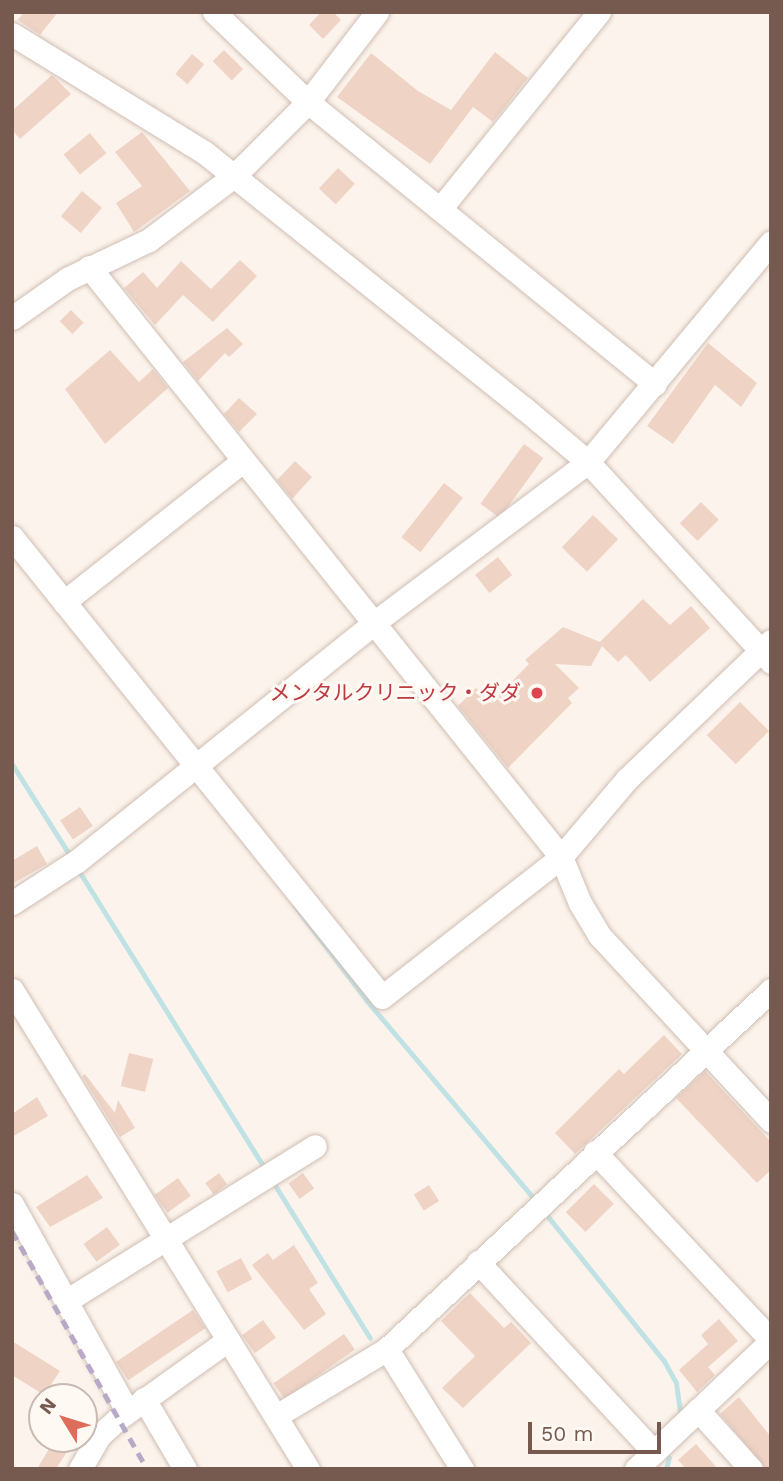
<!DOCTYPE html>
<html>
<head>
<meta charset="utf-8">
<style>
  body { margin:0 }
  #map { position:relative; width:783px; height:1481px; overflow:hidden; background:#fcf4ec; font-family:"Work Sans","Noto Sans JP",sans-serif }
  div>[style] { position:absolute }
  .stream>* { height:5px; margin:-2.5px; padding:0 2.5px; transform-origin:2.5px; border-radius:2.5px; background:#c1e2e5 }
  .building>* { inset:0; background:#efd3c5; transform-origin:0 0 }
  .roads { filter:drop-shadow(0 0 2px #d0beb4) drop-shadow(0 0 2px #d0beb4) }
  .minor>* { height:23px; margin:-11.5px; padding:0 11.5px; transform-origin:11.5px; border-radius:11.5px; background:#fff }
  .rail>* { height:5px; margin-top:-2.5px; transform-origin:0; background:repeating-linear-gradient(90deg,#b7aac6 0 10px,transparent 0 17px) }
  .dots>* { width:19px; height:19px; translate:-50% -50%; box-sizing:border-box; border:4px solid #fef9f3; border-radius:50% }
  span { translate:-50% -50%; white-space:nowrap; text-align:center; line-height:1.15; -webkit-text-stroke:6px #fef9f3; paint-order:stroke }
  .health-label { font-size:21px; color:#be3a42 }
  .right { translate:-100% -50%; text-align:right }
  .frame { position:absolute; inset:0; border:14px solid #765a50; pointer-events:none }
  .north { position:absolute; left:28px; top:1383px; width:70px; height:70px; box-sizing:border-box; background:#fef9f3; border:2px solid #c8b9b2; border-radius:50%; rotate:308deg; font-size:19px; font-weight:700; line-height:28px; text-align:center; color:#765a50 }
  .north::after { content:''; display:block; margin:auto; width:24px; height:32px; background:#dd6d5a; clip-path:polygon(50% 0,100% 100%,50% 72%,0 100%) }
  .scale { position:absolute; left:528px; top:1422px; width:133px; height:32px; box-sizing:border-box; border:4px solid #765a50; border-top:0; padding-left:9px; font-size:21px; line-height:24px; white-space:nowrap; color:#765a50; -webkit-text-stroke:5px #fef9f3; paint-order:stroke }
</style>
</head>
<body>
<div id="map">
  <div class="stream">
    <div style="left:12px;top:764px;width:112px;rotate:57.7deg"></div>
    <div style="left:77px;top:868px;width:357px;rotate:58deg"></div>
    <div style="left:295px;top:906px;width:119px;rotate:52.8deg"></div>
    <div style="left:367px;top:1001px;width:255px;rotate:49.8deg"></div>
    <div style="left:271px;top:1179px;width:187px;rotate:58.1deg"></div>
    <div style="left:545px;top:1213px;width:190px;rotate:51.2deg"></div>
    <div style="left:664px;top:1361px;width:25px;rotate:61deg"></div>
    <div style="left:676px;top:1383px;width:29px;rotate:82deg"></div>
    <div style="left:666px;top:1469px;width:12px;rotate:-76deg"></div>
  </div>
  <div class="building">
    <div style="clip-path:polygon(24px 12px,58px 12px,40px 35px,18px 20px)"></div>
    <div style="clip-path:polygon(321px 12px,333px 12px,341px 20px,323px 39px,309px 25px)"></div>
    <div style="left:224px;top:50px;width:27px;height:16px;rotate:45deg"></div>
    <div style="clip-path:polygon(495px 52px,528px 78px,493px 122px,473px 107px,430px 164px,337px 97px,371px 53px,418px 91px,451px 110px)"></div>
    <div style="left:192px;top:54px;width:16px;height:26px;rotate:40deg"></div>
    <div style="clip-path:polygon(52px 75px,71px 94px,20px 139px,12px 130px,12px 111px)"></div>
    <div style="clip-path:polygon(142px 132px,190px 191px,134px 232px,116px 203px,142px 186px,115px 152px)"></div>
    <div style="left:90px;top:133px;width:26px;height:34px;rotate:51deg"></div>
    <div style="left:338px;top:168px;width:23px;height:28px;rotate:43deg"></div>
    <div style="left:82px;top:191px;width:26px;height:33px;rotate:40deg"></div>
    <div style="clip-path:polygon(240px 260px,257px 276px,213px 322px,183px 295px,155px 325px,124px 288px,143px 272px,157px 288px,181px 261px,211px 289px)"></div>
    <div style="left:71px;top:310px;width:18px;height:16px;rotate:45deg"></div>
    <div style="clip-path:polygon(227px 328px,243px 344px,229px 357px,225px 353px,198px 381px,183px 362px)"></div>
    <div style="clip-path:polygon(708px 343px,757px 383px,741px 407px,715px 385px,673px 444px,647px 426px)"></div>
    <div style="clip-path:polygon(110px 350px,139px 382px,153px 369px,168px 388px,105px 444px,65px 389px)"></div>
    <div style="clip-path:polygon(239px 398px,257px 414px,239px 432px,224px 414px)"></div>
    <div style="left:524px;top:444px;width:24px;height:74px;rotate:36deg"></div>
    <div style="clip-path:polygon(295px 461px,312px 477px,292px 499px,277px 480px)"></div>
    <div style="left:444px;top:483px;width:24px;height:69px;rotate:38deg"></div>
    <div style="left:701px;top:502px;width:25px;height:30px;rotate:45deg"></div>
    <div style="left:593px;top:515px;width:35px;height:45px;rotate:44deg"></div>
    <div style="left:498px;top:557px;width:23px;height:29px;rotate:52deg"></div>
    <div style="clip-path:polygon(643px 599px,670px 625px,691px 606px,710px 628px,650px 682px,626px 655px,618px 662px,602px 646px,591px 666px,555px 664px,579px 688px,568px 698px,572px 703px,508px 768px,458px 706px,476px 688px,491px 703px,529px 664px,525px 660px,563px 627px,600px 642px)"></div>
    <div style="left:740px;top:702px;width:41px;height:47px;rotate:45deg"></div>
    <div style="left:80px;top:807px;width:23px;height:24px;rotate:56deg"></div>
    <div style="clip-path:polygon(37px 846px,47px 864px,12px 884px,12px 861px)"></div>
    <div style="clip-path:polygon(664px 1035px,682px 1054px,575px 1154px,555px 1133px,619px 1069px,624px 1074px)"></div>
    <div style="left:129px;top:1053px;width:25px;height:34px;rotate:14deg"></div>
    <div style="clip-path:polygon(705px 1071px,771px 1142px,771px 1170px,757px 1183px,676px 1098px)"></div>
    <div style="clip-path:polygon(85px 1074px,115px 1113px,118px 1100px,135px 1128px,120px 1137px,82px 1076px)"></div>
    <div style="clip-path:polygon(37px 1097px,48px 1116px,12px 1137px,12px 1114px)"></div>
    <div style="left:219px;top:1173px;width:14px;height:17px;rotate:54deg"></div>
    <div style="left:303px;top:1173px;width:19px;height:18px;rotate:54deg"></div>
    <div style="clip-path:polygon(87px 1175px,103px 1198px,50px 1227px,36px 1207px)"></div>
    <div style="left:178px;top:1178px;width:22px;height:29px;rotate:54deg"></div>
    <div style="left:594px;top:1184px;width:28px;height:40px;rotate:45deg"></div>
    <div style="left:429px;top:1185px;width:19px;height:18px;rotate:58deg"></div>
    <div style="left:107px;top:1227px;width:22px;height:29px;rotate:54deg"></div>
    <div style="clip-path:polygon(294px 1245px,318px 1283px,309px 1289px,326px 1314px,304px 1330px,252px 1265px,268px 1253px,273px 1260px)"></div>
    <div style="left:241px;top:1258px;width:24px;height:28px;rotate:62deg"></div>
    <div style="clip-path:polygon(470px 1293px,504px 1328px,511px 1322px,531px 1343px,463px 1408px,442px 1388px,475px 1356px,441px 1321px)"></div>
    <div style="left:193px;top:1310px;width:22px;height:93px;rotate:56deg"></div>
    <div style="clip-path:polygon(719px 1319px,738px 1341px,708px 1367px,715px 1375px,697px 1392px,679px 1370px,708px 1344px,701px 1335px)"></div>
    <div style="left:263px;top:1320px;width:22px;height:26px;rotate:54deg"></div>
    <div style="left:344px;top:1334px;width:19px;height:86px;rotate:55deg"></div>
    <div style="clip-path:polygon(12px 1341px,60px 1371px,44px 1395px,12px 1375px)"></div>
    <div style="clip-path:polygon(739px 1397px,771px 1437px,771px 1469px,766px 1469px,720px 1414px)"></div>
    <div style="clip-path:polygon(55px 1439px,75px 1439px,56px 1469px,37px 1469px)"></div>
    <div style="clip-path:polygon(696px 1444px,718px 1469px,686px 1469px,678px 1460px)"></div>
  </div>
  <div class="roads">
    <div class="minor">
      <div style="left:214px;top:12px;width:130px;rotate:43.8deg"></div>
      <div style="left:308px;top:102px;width:447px;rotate:39.1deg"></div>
      <div style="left:12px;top:34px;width:225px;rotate:31.6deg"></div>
      <div style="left:204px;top:152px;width:411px;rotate:38.7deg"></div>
      <div style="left:525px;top:409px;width:82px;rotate:40.1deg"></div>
      <div style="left:588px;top:462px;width:271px;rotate:47.5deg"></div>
      <div style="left:440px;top:209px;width:253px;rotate:-51.1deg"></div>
      <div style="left:89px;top:267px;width:756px;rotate:51.34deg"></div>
      <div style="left:561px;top:857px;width:50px;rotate:67.6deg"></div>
      <div style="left:580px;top:903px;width:37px;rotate:59deg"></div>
      <div style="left:599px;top:935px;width:253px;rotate:47.2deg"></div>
      <div style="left:12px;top:318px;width:67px;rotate:-35.3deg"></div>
      <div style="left:67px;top:279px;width:91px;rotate:-25.4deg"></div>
      <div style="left:149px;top:240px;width:106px;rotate:-37deg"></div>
      <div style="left:234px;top:176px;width:105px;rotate:-45deg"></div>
      <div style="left:308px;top:102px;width:113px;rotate:-52.5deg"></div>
      <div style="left:12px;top:537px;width:590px;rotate:51.19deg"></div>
      <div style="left:382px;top:997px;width:227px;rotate:-38deg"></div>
      <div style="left:561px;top:857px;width:102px;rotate:-49.8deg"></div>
      <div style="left:627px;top:779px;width:199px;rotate:-43.8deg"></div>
      <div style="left:64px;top:602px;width:226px;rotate:-38.3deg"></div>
      <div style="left:12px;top:903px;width:77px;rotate:-32.9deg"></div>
      <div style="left:77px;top:861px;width:382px;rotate:-38.7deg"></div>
      <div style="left:375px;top:622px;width:266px;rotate:-36.9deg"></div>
      <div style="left:588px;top:462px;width:286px;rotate:-50.2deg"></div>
      <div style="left:12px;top:990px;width:563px;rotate:58.29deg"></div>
      <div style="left:595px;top:1152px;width:258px;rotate:46.9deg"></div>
      <div style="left:12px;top:1204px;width:237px;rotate:60.9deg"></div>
      <div style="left:478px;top:1262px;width:259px;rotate:47.2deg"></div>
      <div style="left:66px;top:1301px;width:293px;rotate:-31.9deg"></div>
      <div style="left:387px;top:1349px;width:142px;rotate:58deg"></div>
      <div style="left:144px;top:1399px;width:81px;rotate:59.6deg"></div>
      <div style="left:698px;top:1410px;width:79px;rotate:48.1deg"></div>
      <div style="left:276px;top:1416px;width:130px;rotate:-31.1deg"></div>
      <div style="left:387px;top:1349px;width:526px;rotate:-43.07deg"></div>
      <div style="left:80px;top:1469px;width:39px;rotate:-60deg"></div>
      <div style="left:100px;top:1435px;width:25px;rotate:-42deg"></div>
      <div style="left:119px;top:1418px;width:134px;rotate:-35.6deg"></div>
      <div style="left:636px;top:1469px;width:186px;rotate:-43.5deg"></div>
    </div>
  </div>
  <div class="rail">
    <div style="left:12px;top:1231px;width:274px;rotate:60.4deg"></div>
  </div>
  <div class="dots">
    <div style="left:537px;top:693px;background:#e0444e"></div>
  </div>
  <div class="health-label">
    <span class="right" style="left:521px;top:693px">メンタルクリニック・ダダ</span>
  </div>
  <div class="frame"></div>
  <div class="north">N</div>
  <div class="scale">50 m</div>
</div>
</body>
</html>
